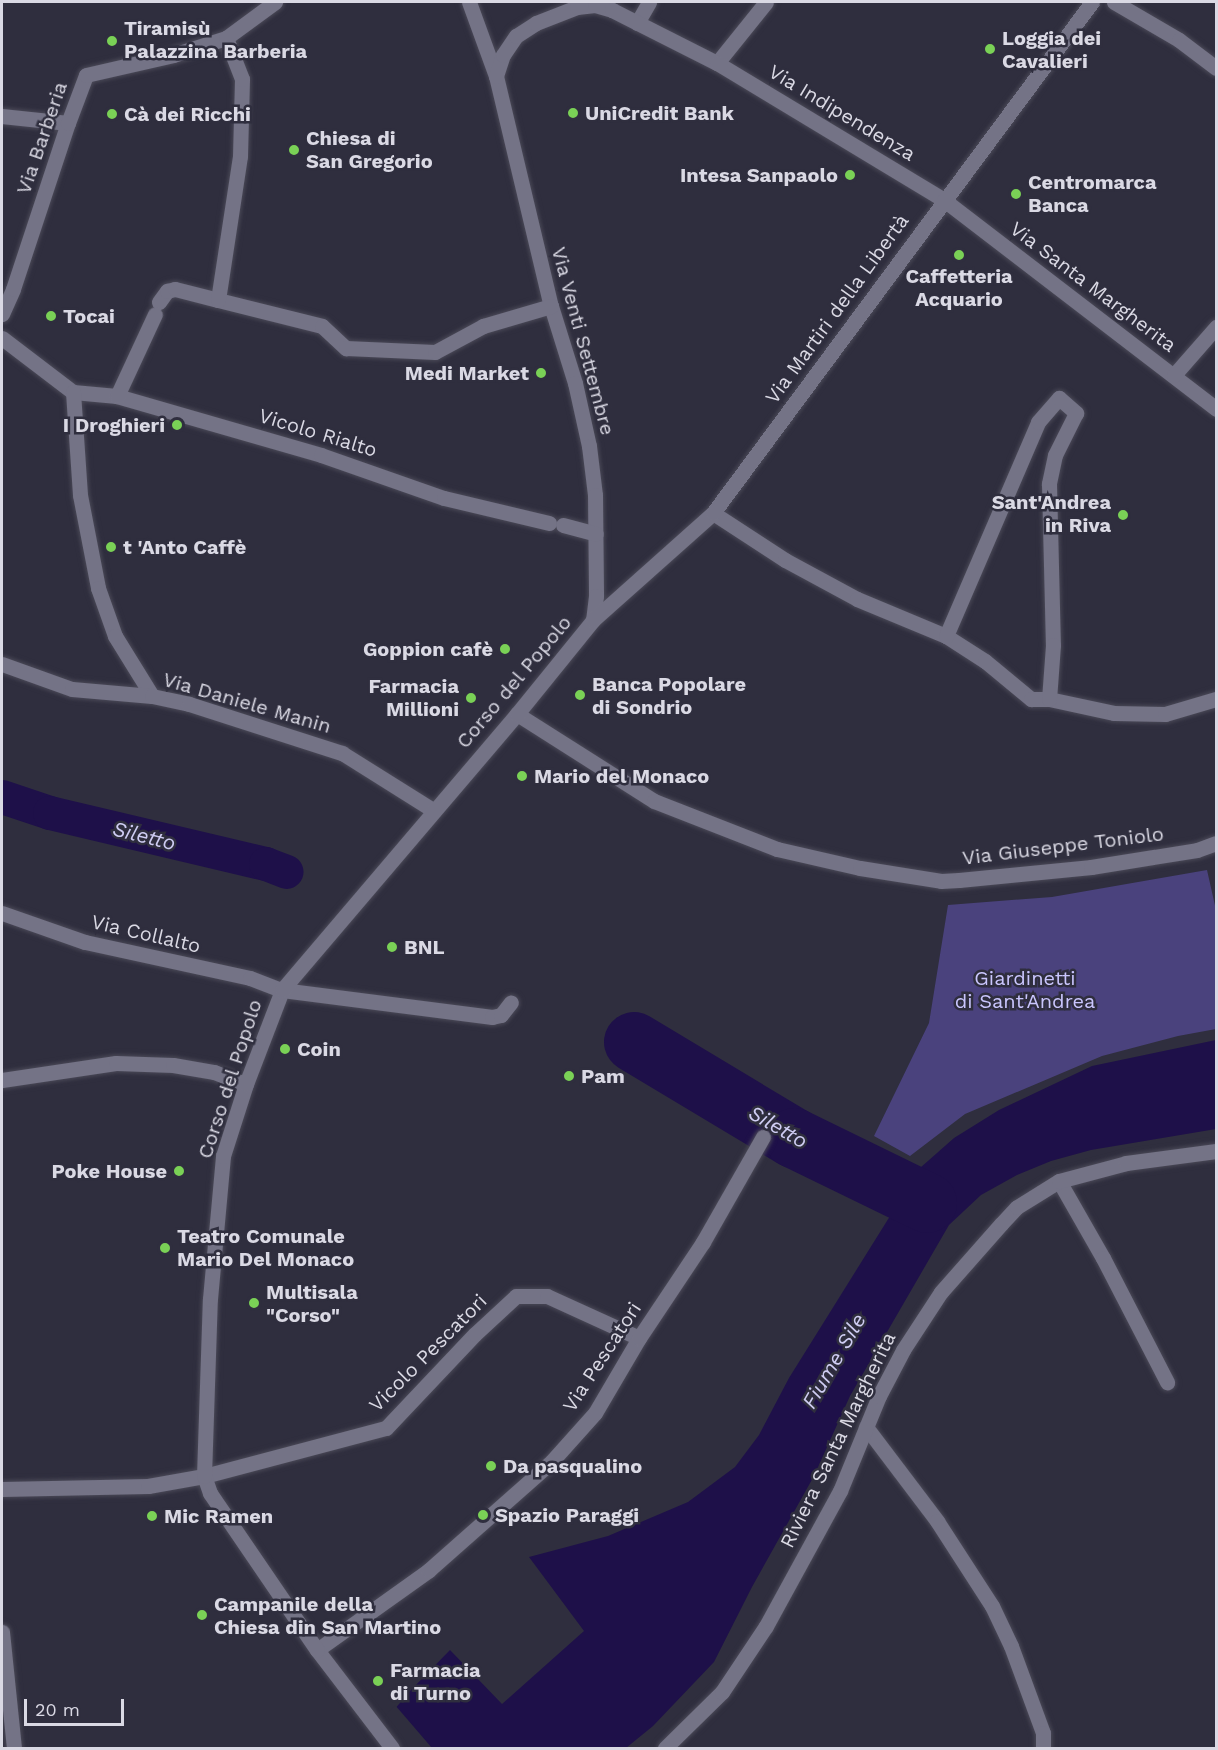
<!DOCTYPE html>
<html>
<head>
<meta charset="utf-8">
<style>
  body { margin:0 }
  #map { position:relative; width:1218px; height:1750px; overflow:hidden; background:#2f2e3e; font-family:"Work Sans",sans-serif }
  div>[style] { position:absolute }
  .green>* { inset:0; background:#4a427d }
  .water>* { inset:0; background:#1e1049 }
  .pier>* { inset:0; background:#2f2e3e }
  .canal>* { height:34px; margin:-17px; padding:0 17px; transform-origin:17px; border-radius:17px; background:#1e1049 }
  .river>* { height:60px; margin:-30px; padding:0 30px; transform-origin:30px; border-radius:30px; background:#1e1049 }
  .roads { filter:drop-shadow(0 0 2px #4a4957) drop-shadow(0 0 2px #4a4957) }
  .minor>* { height:15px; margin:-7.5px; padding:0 7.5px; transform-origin:7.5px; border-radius:7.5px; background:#747386 }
  .dots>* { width:16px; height:16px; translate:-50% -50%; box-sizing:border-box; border:3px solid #2f2e3e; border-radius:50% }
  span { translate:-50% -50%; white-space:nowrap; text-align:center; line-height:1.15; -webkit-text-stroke:5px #2f2e3e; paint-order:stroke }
  .poi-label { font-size:20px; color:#dad9e4; font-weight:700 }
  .left { translate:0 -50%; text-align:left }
  .right { translate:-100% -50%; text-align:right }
  .street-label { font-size:20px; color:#dad9e4 }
  .park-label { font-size:20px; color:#cac6fe }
  .water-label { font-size:21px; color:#cfcdf3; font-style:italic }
  .frame { position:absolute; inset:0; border:3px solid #dad9e4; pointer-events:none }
  .scale { position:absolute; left:24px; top:1699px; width:100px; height:27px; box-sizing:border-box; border:3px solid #dad9e4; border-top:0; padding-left:8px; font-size:18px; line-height:21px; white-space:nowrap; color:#dad9e4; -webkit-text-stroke:4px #2f2e3e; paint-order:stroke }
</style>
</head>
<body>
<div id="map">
  <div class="green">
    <div style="clip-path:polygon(1207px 870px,1216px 910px,1216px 1029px,1178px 1036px,1102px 1056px,965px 1114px,910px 1156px,874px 1136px,929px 1023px,948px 905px,1052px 897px)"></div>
  </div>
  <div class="water">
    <div style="clip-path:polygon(1216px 1040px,1216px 1129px,1091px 1150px,1051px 1161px,1017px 1175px,981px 1195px,949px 1225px,850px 1396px,814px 1476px,752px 1587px,714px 1662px,653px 1726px,626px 1748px,362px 1748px,410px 1691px,450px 1650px,502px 1704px,584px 1631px,529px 1557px,608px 1536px,688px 1502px,735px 1467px,759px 1435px,789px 1378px,920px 1168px,954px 1138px,999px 1110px,1092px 1066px)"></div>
  </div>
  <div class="pier">
    <div style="clip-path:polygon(395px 1705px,432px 1748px,364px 1748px,361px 1745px,366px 1738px)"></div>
  </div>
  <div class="canal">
    <div style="left:2px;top:797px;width:51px;rotate:18.4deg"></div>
    <div style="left:50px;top:813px;width:222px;rotate:13.3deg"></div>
    <div style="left:266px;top:864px;width:22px;rotate:21deg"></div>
  </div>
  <div class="river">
    <div style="left:634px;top:1042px;width:187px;rotate:31deg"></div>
    <div style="left:794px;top:1138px;width:148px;rotate:26deg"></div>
  </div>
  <div class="roads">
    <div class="minor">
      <div style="left:469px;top:2px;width:79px;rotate:70deg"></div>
      <div style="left:496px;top:76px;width:236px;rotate:76.6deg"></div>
      <div style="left:551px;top:306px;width:81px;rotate:72.7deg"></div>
      <div style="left:575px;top:383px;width:65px;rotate:77.5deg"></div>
      <div style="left:589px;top:446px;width:49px;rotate:83deg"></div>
      <div style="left:595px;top:495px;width:101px;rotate:89.4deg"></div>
      <div style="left:596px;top:596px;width:24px;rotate:97deg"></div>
      <div style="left:1114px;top:2px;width:75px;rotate:30.3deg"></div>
      <div style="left:1179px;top:40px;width:46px;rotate:37.1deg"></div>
      <div style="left:637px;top:23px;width:24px;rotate:-60deg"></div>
      <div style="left:717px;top:63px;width:78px;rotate:-51.2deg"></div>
      <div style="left:496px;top:76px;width:22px;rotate:-72deg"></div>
      <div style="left:503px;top:55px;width:23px;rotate:-56deg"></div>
      <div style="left:516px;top:36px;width:24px;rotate:-33deg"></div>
      <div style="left:536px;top:23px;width:44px;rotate:-21.3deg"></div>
      <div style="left:577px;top:7px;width:18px;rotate:-6deg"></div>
      <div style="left:595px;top:5px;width:18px;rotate:16deg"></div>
      <div style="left:612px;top:10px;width:118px;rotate:26.8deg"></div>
      <div style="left:717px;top:63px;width:265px;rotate:31.1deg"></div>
      <div style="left:944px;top:200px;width:343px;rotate:37.5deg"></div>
      <div style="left:2px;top:116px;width:66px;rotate:6.1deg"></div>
      <div style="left:218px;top:300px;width:107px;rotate:14deg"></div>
      <div style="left:322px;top:326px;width:33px;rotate:43deg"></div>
      <div style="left:346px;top:348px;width:89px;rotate:2.6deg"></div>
      <div style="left:435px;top:352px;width:55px;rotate:-28.4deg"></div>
      <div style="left:483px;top:326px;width:71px;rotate:-16.4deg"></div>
      <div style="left:159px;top:302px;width:14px;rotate:-54deg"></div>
      <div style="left:167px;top:291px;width:8px;rotate:-14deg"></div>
      <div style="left:175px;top:289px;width:44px;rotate:14.3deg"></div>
      <div style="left:218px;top:300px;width:146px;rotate:-81.3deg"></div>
      <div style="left:240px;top:156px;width:77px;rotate:-88.5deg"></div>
      <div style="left:242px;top:79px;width:44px;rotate:-111.3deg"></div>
      <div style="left:2px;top:314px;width:27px;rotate:-66deg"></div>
      <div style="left:13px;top:289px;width:175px;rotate:-71.7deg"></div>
      <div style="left:68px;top:123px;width:51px;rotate:-69.4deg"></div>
      <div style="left:86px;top:75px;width:89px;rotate:-12.9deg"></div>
      <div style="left:173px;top:55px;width:56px;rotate:-17.8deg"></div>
      <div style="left:226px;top:38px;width:61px;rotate:-36.3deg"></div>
      <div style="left:2px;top:338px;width:89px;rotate:37.3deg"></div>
      <div style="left:1174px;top:375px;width:64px;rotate:-48.8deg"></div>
      <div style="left:73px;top:392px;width:44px;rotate:5.2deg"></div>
      <div style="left:117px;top:396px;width:212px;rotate:16.1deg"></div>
      <div style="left:321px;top:455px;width:130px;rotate:19.3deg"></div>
      <div style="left:444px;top:498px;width:108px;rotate:13.4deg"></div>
      <div style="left:73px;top:392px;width:103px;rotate:86.1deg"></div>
      <div style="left:80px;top:495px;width:95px;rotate:79deg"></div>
      <div style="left:98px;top:588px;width:51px;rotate:70.5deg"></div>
      <div style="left:115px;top:636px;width:70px;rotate:58.3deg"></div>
      <div style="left:117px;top:396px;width:90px;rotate:-65.1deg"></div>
      <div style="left:713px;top:513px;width:86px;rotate:33.1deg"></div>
      <div style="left:785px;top:560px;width:82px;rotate:28.4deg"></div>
      <div style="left:857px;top:599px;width:96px;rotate:22.6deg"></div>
      <div style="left:946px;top:636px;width:46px;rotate:32.7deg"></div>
      <div style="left:985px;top:661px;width:60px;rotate:39.6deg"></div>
      <div style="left:1031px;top:699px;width:18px"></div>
      <div style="left:1049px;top:699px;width:66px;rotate:12.2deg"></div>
      <div style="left:1114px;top:713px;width:51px;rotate:1.1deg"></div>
      <div style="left:1165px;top:714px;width:53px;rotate:-16.4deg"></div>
      <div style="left:563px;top:525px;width:34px;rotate:15deg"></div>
      <div style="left:946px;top:636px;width:233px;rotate:-66.7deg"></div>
      <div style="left:1038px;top:422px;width:32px;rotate:-49deg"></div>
      <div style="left:1059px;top:398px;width:23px;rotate:41deg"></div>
      <div style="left:1076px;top:413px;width:47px;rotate:116.6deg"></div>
      <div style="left:1055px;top:455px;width:30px;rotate:102deg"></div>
      <div style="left:1049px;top:484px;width:161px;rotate:88.6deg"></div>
      <div style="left:1053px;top:645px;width:54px;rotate:94.2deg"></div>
      <div style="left:2px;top:664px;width:74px;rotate:19.7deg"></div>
      <div style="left:72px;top:689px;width:80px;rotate:5deg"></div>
      <div style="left:152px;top:696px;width:38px;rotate:12deg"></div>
      <div style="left:189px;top:704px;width:161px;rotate:17.8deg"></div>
      <div style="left:342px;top:753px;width:107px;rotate:32.1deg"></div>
      <div style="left:517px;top:714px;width:162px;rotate:32.4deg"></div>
      <div style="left:654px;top:801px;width:132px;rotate:21.3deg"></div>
      <div style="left:777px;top:849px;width:85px;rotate:12.9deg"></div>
      <div style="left:860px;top:868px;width:82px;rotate:9.1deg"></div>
      <div style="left:941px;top:881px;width:18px;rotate:-3deg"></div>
      <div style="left:959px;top:880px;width:133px;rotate:-5.6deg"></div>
      <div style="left:1091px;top:867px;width:107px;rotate:-9.1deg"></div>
      <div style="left:1197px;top:850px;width:20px;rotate:-20deg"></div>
      <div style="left:2px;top:913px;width:88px;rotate:19.3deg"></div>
      <div style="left:85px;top:942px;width:169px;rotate:12.3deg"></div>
      <div style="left:250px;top:978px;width:34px;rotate:21deg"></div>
      <div style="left:282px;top:990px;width:212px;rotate:7.3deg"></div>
      <div style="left:492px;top:1017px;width:9px;rotate:-13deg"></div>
      <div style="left:501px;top:1015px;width:16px;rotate:-52deg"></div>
      <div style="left:2px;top:1080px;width:115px;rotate:-8.5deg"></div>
      <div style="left:116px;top:1063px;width:57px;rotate:2deg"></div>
      <div style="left:173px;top:1065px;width:42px;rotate:9.7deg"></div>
      <div style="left:214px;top:1072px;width:34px;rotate:21deg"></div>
      <div style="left:1059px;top:1181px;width:89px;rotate:60.3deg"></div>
      <div style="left:1103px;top:1258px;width:140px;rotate:62.7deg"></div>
      <div style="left:866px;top:1427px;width:118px;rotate:52.9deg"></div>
      <div style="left:937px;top:1521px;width:101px;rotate:57.1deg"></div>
      <div style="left:992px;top:1606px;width:44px;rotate:64.6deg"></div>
      <div style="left:1011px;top:1646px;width:93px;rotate:69.8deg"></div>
      <div style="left:1043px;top:1733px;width:15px;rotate:90deg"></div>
      <div style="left:2px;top:1489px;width:146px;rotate:-1.2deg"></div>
      <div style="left:148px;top:1486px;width:57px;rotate:-10.1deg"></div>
      <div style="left:204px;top:1476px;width:188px;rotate:-14.8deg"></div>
      <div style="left:386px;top:1428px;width:129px;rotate:-46.6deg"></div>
      <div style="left:475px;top:1334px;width:56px;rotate:-42.8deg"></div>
      <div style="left:516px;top:1296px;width:31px"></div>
      <div style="left:547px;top:1296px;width:101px;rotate:24.5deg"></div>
      <div style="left:2px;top:1632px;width:117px;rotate:84.1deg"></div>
      <div style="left:317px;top:1650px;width:138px;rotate:-35.5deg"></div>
      <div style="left:429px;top:1570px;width:164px;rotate:-41.5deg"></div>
      <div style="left:552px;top:1461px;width:64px;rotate:-48.1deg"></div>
      <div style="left:595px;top:1413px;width:87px;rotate:-59.6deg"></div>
      <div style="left:639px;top:1338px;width:115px;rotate:-56.3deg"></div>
      <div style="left:703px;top:1242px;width:121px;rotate:-60.3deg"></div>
      <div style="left:392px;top:1748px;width:123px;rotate:-127.4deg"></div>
      <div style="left:317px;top:1650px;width:190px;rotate:-124.3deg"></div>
      <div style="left:210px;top:1493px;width:18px;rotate:-109deg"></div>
      <div style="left:204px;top:1476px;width:177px;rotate:-88.1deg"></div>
      <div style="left:210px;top:1299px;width:144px;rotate:-84.8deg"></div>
      <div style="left:223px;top:1156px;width:76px;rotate:-72.3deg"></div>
      <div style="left:246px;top:1084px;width:101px;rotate:-69deg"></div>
      <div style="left:282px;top:990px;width:362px;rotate:-49.6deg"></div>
      <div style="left:517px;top:714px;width:121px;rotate:-51deg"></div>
      <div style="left:593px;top:620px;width:161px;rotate:-41.7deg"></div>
      <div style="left:713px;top:513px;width:636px;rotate:-53.44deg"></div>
      <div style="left:665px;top:1748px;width:80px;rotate:-44.5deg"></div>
      <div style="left:722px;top:1692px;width:79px;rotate:-56.3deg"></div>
      <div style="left:766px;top:1626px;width:154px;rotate:-61.3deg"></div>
      <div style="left:840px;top:1491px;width:103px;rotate:-67.7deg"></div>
      <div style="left:879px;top:1396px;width:52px;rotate:-62.4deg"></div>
      <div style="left:903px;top:1350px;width:69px;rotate:-56.8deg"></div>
      <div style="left:941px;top:1292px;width:91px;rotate:-48.6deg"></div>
      <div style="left:1001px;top:1224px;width:23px;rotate:-47deg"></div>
      <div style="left:1017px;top:1207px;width:49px;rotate:-31.8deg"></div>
      <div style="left:1059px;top:1181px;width:69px;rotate:-15deg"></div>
      <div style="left:1126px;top:1163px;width:91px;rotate:-7.6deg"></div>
    </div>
  </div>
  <div class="dots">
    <div style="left:112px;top:41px;background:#7ad156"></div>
    <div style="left:990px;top:49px;background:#7ad156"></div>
    <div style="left:573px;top:113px;background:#7ad156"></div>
    <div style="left:112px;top:114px;background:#7ad156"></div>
    <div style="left:294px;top:150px;background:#7ad156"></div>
    <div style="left:850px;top:175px;background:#7ad156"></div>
    <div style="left:1016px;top:194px;background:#7ad156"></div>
    <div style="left:959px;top:255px;background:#7ad156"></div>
    <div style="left:51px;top:316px;background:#7ad156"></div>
    <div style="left:541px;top:373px;background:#7ad156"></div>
    <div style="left:177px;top:425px;background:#7ad156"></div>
    <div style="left:1123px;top:515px;background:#7ad156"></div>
    <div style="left:111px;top:547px;background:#7ad156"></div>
    <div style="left:505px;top:649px;background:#7ad156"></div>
    <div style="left:580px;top:695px;background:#7ad156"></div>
    <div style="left:471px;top:698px;background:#7ad156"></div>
    <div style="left:522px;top:776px;background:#7ad156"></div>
    <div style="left:392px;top:947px;background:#7ad156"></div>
    <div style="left:285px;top:1049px;background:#7ad156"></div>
    <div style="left:569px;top:1076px;background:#7ad156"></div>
    <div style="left:179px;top:1171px;background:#7ad156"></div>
    <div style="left:165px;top:1248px;background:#7ad156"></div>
    <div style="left:254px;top:1303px;background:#7ad156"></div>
    <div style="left:491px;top:1466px;background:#7ad156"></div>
    <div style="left:483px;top:1515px;background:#7ad156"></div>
    <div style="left:152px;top:1516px;background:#7ad156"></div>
    <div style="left:202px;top:1615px;background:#7ad156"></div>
    <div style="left:378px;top:1681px;background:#7ad156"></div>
  </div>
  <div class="poi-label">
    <span class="left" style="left:124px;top:40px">Tiramisù<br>Palazzina Barberia</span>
    <span class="left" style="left:1002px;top:50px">Loggia dei<br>Cavalieri</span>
    <span class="left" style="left:585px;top:113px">UniCredit Bank</span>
    <span class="left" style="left:124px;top:114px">Cà dei Ricchi</span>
    <span class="left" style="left:306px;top:150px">Chiesa di<br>San Gregorio</span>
    <span class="right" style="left:838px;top:175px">Intesa Sanpaolo</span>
    <span class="left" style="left:1028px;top:194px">Centromarca<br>Banca</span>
    <span style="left:959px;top:288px">Caffetteria<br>Acquario</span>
    <span class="left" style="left:63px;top:316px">Tocai</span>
    <span class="right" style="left:529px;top:373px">Medi Market</span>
    <span class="right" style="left:165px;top:425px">I Droghieri</span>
    <span class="right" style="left:1111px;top:514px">Sant'Andrea<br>in Riva</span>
    <span class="left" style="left:123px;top:547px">t 'Anto Caffè</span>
    <span class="right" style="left:493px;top:649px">Goppion cafè</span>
    <span class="left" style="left:592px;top:696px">Banca Popolare<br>di Sondrio</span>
    <span class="right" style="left:459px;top:698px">Farmacia<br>Millioni</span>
    <span class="left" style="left:534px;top:776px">Mario del Monaco</span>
    <span class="left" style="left:404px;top:947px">BNL</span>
    <span class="left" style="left:297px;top:1049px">Coin</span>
    <span class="left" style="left:581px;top:1076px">Pam</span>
    <span class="right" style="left:167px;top:1171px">Poke House</span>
    <span class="left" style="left:177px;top:1248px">Teatro Comunale<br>Mario Del Monaco</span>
    <span class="left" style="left:266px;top:1304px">Multisala<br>"Corso"</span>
    <span class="left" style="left:503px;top:1466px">Da pasqualino</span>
    <span class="left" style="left:495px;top:1515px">Spazio Paraggi</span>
    <span class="left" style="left:164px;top:1516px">Mic Ramen</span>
    <span class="left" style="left:214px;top:1616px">Campanile della<br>Chiesa din San Martino</span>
    <span class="left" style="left:390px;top:1682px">Farmacia<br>di Turno</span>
  </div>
  <div class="street-label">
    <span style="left:842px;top:113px;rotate:31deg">Via Indipendenza</span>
    <span style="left:42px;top:138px;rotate:-71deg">Via Barberia</span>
    <span style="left:1093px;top:287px;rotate:37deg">Via Santa Margherita</span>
    <span style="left:837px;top:309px;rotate:-54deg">Via Martiri della Libertà</span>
    <span style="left:583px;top:341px;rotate:75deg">Via Venti Settembre</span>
    <span style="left:318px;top:433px;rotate:17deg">Vicolo Rialto</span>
    <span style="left:514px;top:682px;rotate:-50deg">Corso del Popolo</span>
    <span style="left:247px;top:703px;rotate:16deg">Via Daniele Manin</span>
    <span style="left:1063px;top:846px;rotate:-7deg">Via Giuseppe Toniolo</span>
    <span style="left:146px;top:934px;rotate:13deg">Via Collalto</span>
    <span style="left:230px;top:1079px;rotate:-72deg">Corso del Popolo</span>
    <span style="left:428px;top:1353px;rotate:-45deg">Vicolo Pescatori</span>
    <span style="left:602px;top:1357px;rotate:-57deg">Via Pescatori</span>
    <span style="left:838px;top:1440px;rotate:-64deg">Riviera Santa Margherita</span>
  </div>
  <div class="park-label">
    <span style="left:1025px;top:990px">Giardinetti<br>di Sant'Andrea</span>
  </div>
  <div class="water-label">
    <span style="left:144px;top:836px;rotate:14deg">Siletto</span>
    <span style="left:778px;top:1127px;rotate:30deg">Siletto</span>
    <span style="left:834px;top:1361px;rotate:-60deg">Fiume Sile</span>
  </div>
  <div class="frame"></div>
  <div class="scale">20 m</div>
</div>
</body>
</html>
